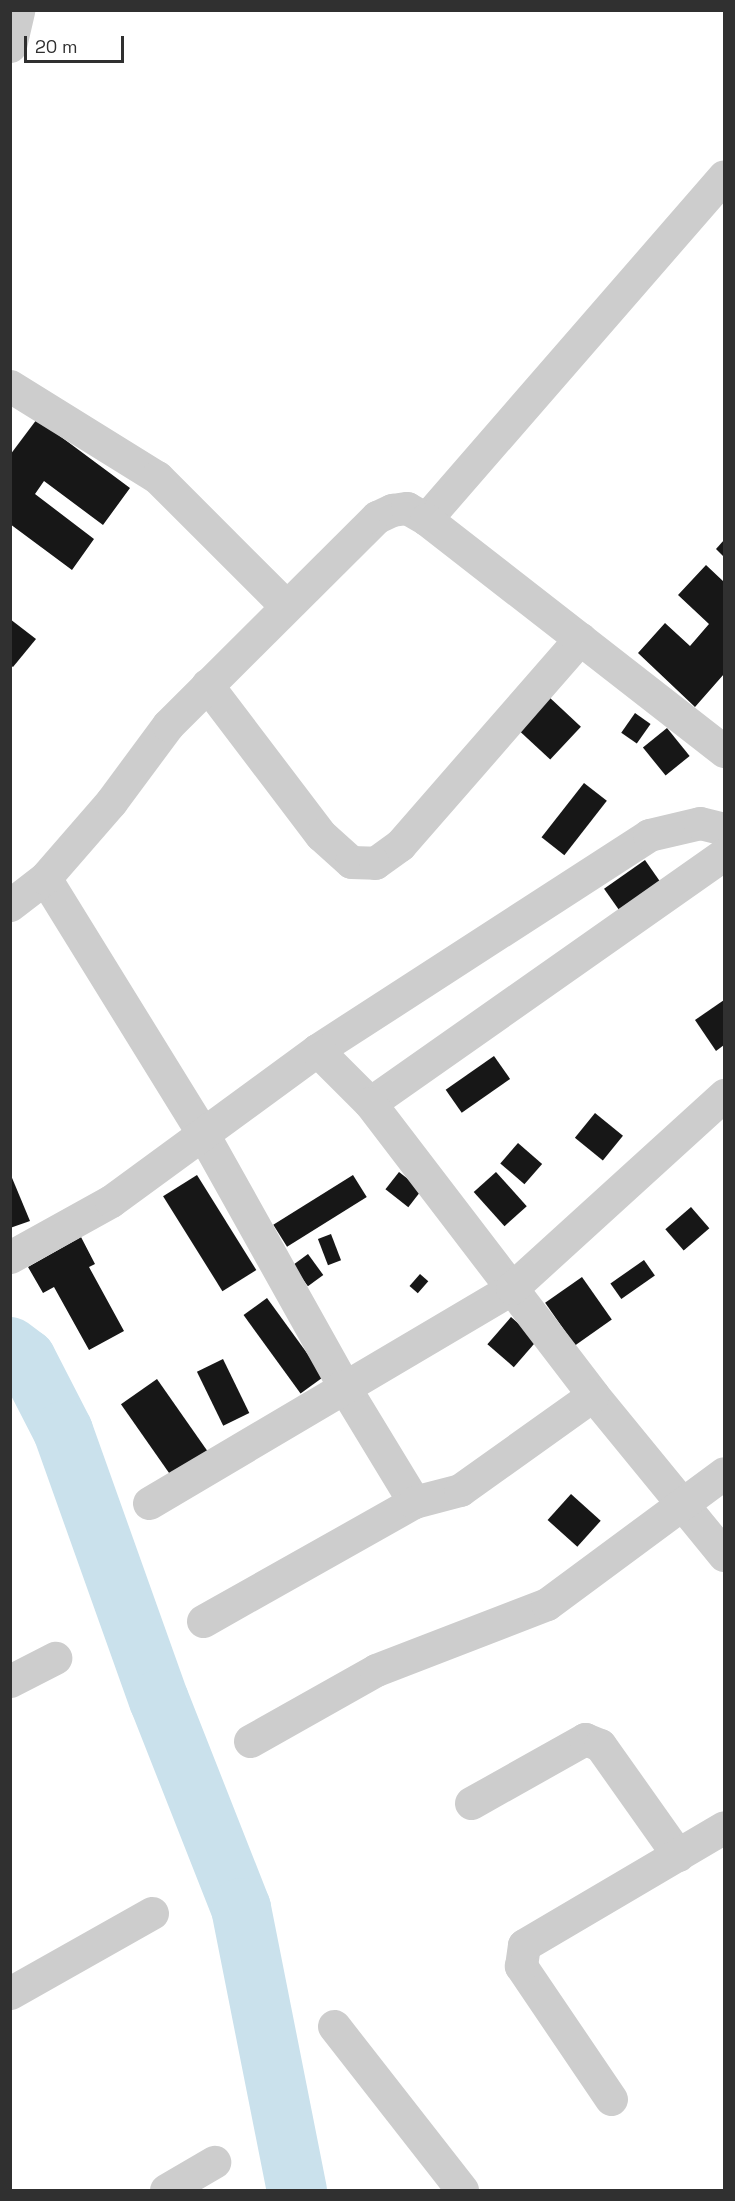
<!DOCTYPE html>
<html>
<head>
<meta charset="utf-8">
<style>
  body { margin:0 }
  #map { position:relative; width:735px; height:2201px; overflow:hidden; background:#fff; font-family:"Space Grotesk",sans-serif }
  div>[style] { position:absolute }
  .river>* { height:60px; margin:-30px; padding:0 30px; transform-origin:30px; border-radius:30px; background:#cae1ec }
  .building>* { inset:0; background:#171717; transform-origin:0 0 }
  .minor>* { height:33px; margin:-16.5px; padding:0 16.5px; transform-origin:16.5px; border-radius:16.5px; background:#cdcdcd }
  span { translate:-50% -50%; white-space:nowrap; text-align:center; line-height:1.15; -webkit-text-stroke:6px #fff; paint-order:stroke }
  .frame { position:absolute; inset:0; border:12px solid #303030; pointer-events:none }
  .scale { position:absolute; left:24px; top:36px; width:100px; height:27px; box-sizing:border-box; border:3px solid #303030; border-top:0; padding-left:8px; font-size:18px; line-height:21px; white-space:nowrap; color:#303030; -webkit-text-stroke:4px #fff; paint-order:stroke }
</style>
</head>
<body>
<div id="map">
  <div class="river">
    <div style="left:10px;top:1347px;width:20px;rotate:37deg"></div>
    <div style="left:26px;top:1359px;width:81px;rotate:62.8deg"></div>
    <div style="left:63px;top:1431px;width:286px;rotate:70.4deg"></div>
    <div style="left:159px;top:1700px;width:224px;rotate:68.5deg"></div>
    <div style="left:241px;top:1908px;width:288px;rotate:78.8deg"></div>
  </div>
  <div class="building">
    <div style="clip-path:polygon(37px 419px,130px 488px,103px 525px,44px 481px,35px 494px,94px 539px,72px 570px,10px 524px,10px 455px)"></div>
    <div style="clip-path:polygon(724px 540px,724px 557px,716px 549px)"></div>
    <div style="clip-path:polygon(706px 565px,724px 582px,724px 674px,695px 707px,638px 653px,665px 623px,690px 646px,709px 624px,678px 595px)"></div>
    <div style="clip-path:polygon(10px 619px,36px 639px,13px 667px,10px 665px)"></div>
    <div style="left:548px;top:696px;width:45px;height:45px;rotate:43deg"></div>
    <div style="left:635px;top:713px;width:19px;height:24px;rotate:35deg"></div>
    <div style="left:667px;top:728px;width:36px;height:31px;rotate:51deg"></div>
    <div style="left:584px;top:783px;width:29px;height:69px;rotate:38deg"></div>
    <div style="left:645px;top:860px;width:28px;height:50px;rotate:55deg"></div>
    <div style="clip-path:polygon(724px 1000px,724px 1045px,716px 1051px,695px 1020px)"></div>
    <div style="left:494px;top:1056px;width:28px;height:59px;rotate:55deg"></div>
    <div style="left:595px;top:1113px;width:36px;height:32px;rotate:39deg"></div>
    <div style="left:518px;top:1143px;width:32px;height:27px;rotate:41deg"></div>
    <div style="left:399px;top:1172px;width:29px;height:22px;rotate:38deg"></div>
    <div style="left:496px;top:1172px;width:46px;height:30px;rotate:48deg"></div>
    <div style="clip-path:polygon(10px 1173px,30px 1221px,10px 1228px)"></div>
    <div style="left:197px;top:1175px;width:112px;height:40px;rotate:58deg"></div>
    <div style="left:353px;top:1175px;width:26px;height:94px;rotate:58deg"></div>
    <div style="left:691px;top:1207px;width:28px;height:34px;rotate:49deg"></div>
    <div style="left:331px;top:1234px;width:28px;height:14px;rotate:69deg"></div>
    <div style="clip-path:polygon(81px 1237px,95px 1264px,89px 1267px,124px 1331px,89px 1350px,54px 1287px,43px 1293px,28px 1267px)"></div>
    <div style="left:308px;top:1254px;width:26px;height:19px;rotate:54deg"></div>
    <div style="left:644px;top:1260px;width:19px;height:41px;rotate:55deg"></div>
    <div style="left:420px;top:1274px;width:11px;height:16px;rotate:41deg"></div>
    <div style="left:582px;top:1277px;width:52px;height:45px;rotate:55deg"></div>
    <div style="left:267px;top:1298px;width:97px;height:29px;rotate:54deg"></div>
    <div style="left:511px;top:1317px;width:35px;height:36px;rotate:41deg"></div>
    <div style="left:223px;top:1359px;width:60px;height:29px;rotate:64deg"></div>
    <div style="left:157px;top:1379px;width:90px;height:44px;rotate:55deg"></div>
    <div style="left:571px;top:1494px;width:40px;height:35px;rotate:42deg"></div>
  </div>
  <div class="minor">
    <div style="left:10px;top:46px;width:37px;rotate:-77deg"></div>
    <div style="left:10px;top:386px;width:173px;rotate:31.8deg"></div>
    <div style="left:157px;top:477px;width:181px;rotate:45deg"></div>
    <div style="left:426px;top:519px;width:454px;rotate:-49deg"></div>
    <div style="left:207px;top:685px;width:188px;rotate:52.8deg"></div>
    <div style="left:321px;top:835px;width:40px;rotate:42deg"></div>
    <div style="left:351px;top:862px;width:24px;rotate:2deg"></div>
    <div style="left:375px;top:863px;width:31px;rotate:-36deg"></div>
    <div style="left:400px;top:845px;width:274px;rotate:-48.9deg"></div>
    <div style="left:45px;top:878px;width:301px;rotate:58.3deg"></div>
    <div style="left:203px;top:1134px;width:287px;rotate:60.8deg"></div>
    <div style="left:343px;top:1385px;width:137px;rotate:58.7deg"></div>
    <div style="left:10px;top:905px;width:44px;rotate:-37.6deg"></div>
    <div style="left:45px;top:878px;width:101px;rotate:-49deg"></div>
    <div style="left:111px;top:802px;width:96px;rotate:-53.5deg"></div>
    <div style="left:168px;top:725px;width:295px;rotate:-44.9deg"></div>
    <div style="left:377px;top:517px;width:17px;rotate:-25deg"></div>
    <div style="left:392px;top:510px;width:15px;rotate:-8deg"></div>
    <div style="left:407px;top:508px;width:22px;rotate:30deg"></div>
    <div style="left:426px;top:519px;width:378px;rotate:37.9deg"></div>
    <div style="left:317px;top:1050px;width:396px;rotate:-32.9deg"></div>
    <div style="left:649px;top:835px;width:52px;rotate:-13.2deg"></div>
    <div style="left:700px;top:823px;width:25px;rotate:14deg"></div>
    <div style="left:370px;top:1103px;width:433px;rotate:-35.1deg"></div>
    <div style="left:10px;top:1257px;width:115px;rotate:-29deg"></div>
    <div style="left:111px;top:1201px;width:255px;rotate:-36.2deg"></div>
    <div style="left:317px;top:1050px;width:75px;rotate:45deg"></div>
    <div style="left:370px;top:1103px;width:367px;rotate:52.6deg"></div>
    <div style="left:593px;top:1395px;width:207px;rotate:50.7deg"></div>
    <div style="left:149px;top:1503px;width:422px;rotate:-30.6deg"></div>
    <div style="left:512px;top:1288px;width:287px;rotate:-42.3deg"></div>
    <div style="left:203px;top:1621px;width:242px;rotate:-29.4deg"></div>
    <div style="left:414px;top:1502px;width:48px;rotate:-14.6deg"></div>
    <div style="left:460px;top:1490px;width:163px;rotate:-35.5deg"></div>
    <div style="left:10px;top:1681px;width:51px;rotate:-27.1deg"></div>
    <div style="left:250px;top:1741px;width:145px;rotate:-29.4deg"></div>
    <div style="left:376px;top:1670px;width:183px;rotate:-21.1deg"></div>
    <div style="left:547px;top:1604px;width:220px;rotate:-36.5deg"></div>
    <div style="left:471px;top:1803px;width:131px;rotate:-29.3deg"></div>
    <div style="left:585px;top:1739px;width:16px;rotate:22deg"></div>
    <div style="left:600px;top:1745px;width:135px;rotate:54.7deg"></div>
    <div style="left:10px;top:1993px;width:163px;rotate:-29.4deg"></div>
    <div style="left:334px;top:2026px;width:208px;rotate:52deg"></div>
    <div style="left:611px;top:2099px;width:161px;rotate:-124.1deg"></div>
    <div style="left:521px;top:1966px;width:21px;rotate:-82deg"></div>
    <div style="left:524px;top:1945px;width:232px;rotate:-30.5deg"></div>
    <div style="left:166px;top:2190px;width:56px;rotate:-30.3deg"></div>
  </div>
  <div class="frame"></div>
  <div class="scale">20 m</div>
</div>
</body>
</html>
